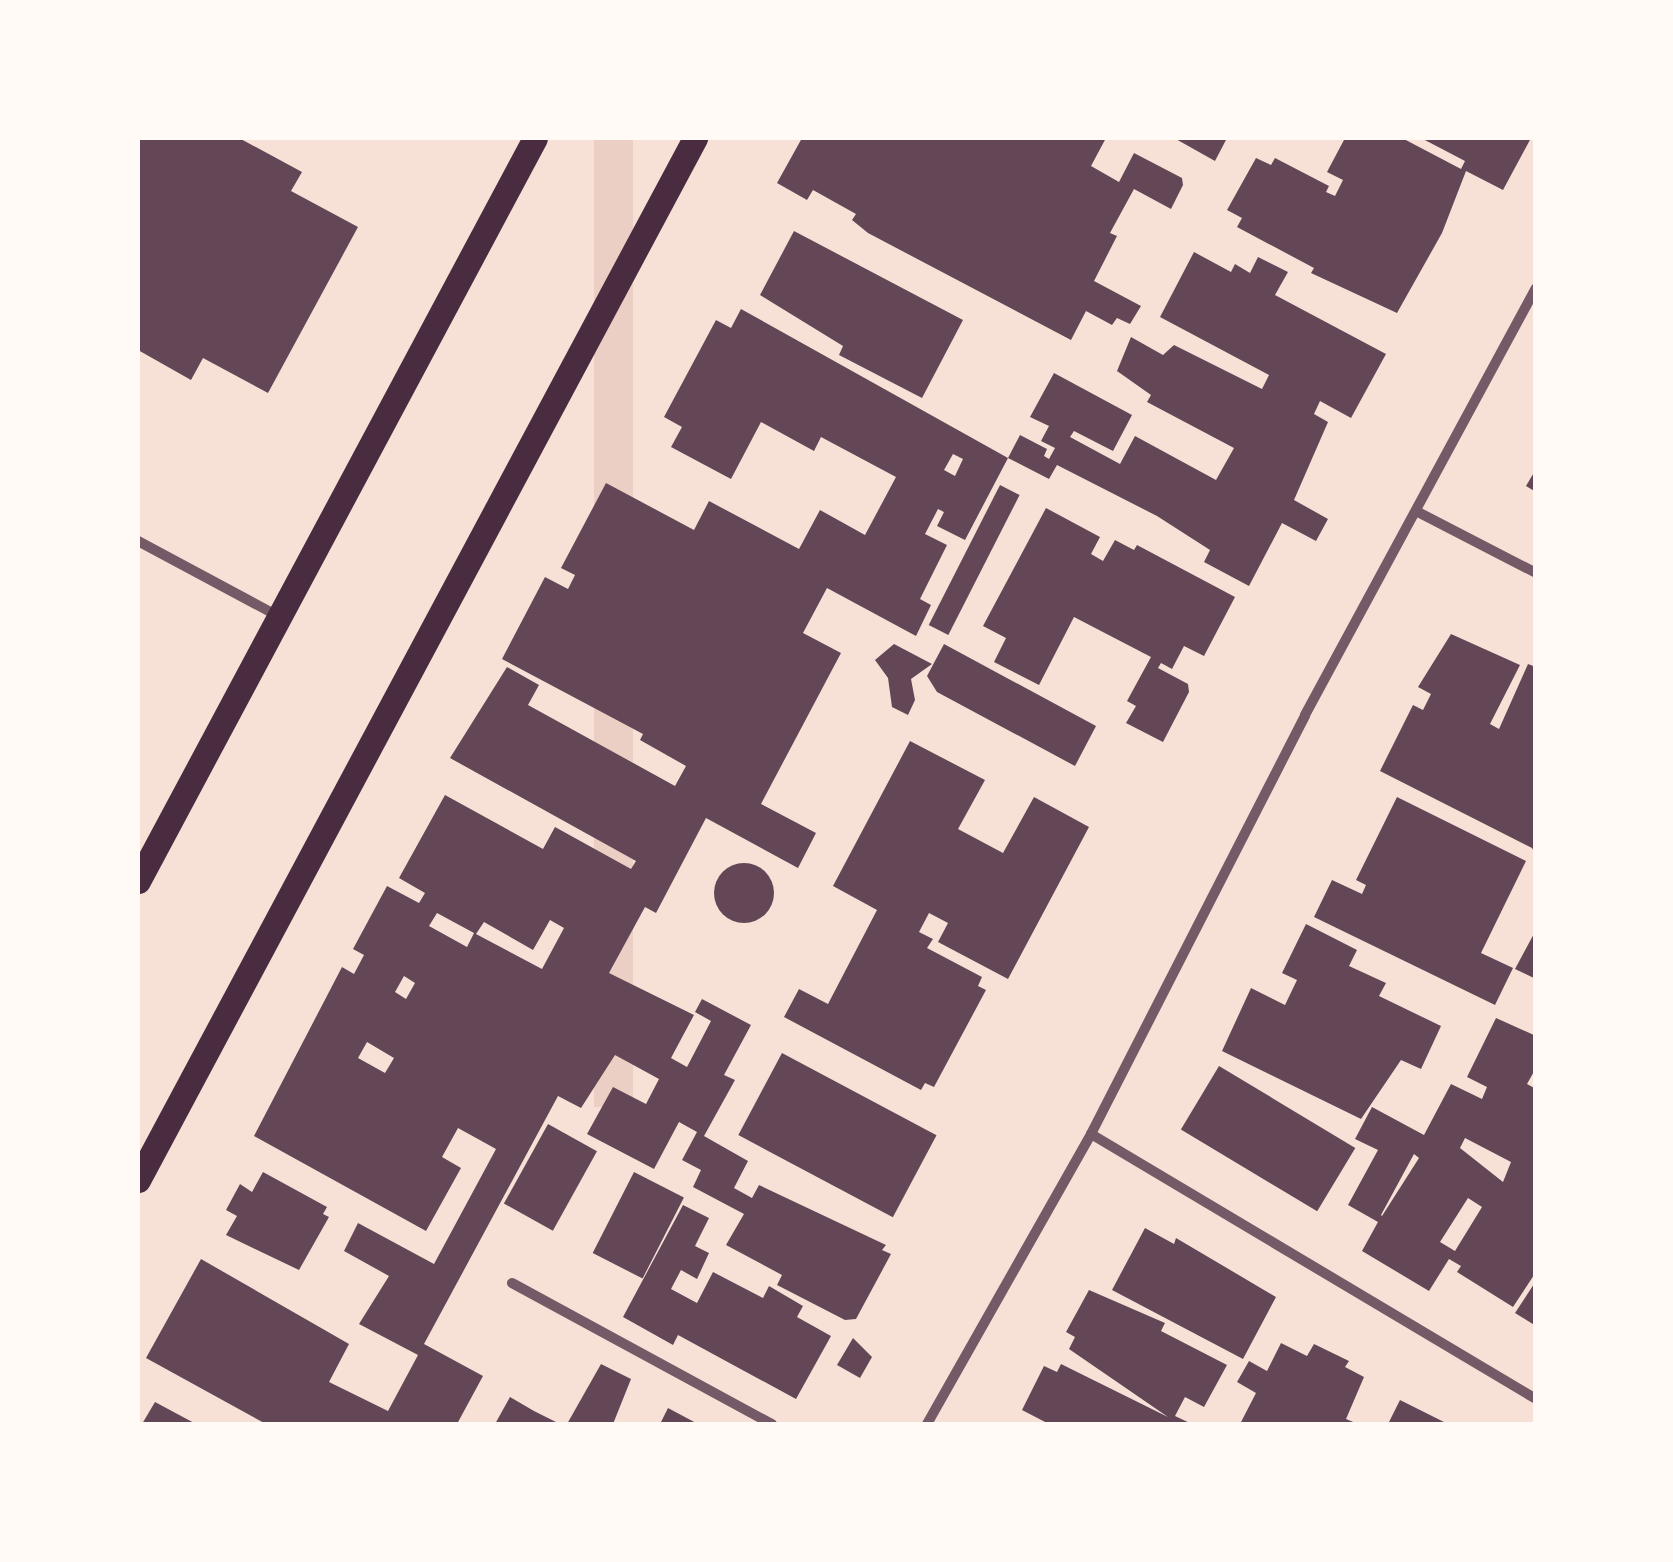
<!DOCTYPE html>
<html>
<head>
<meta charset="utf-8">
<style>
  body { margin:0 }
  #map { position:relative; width:1673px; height:1562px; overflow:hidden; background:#f7e1d7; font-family:Poppins,sans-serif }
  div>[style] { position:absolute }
  .green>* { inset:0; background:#ebcfc5; transform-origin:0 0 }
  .building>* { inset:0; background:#644757; transform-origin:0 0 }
  .round { border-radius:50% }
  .minor>* { height:10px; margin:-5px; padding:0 5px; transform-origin:5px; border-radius:5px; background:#755966 }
  .primary>* { height:25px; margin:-12.5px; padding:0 12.5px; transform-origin:12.5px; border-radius:12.5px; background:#4a2c40 }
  span { translate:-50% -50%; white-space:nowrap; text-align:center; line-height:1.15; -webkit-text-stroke:9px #fffaf5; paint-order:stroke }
  .frame { position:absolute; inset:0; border:140px solid #fffaf5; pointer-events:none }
</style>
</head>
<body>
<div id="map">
  <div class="green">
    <div style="left:594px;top:138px;width:39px;height:969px"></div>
  </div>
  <div class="building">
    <div style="clip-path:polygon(138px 138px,239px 138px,302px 172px,291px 191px,358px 227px,268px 393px,203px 358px,191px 380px,138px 350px)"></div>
    <div style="clip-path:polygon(802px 138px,1106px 138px,1091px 166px,1119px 182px,1134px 153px,1182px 178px,1183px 185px,1171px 209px,1134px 189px,1110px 233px,1117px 236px,1094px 281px,1141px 306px,1130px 324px,1117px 318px,1112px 325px,1086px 311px,1071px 340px,868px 233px,852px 220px,856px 214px,813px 190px,807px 200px,777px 183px)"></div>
    <div style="clip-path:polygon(1174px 138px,1227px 138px,1215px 161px)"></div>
    <div style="clip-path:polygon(1345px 138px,1402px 138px,1461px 169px,1465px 161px,1421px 138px,1531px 138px,1503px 190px,1466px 171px,1442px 233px,1397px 313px,1311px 273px,1314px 268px,1237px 227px,1242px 218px,1227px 210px,1256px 158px,1271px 165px,1275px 158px,1329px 186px,1326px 192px,1335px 196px,1343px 180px,1327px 172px)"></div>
    <div style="clip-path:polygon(794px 231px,963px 320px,922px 398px,839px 355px,843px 346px,760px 295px)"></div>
    <div style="clip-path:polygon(evenodd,1194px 252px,1231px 272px,1235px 264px,1250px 273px,1258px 257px,1288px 272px,1275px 295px,1386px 354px,1351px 418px,1320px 401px,1314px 414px,1328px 422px,1294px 500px,1328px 519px,1316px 541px,1282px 523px,1249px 586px,1204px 562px,1210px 550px,1157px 516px,1057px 465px,1049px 479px,1008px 458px,965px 540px,937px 526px,944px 512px,938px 509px,925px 534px,947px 545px,920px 599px,931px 605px,916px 636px,827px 588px,803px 633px,841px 653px,761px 804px,816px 833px,798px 868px,706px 818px,656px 913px,645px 907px,609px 973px,694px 1015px,671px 1058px,687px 1067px,711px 1021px,695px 1012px,702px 999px,751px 1025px,724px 1075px,735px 1080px,704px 1136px,748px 1161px,734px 1188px,752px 1198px,759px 1185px,886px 1245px,882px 1250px,891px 1254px,856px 1319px,845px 1320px,777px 1285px,782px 1275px,726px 1245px,744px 1214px,693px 1187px,701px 1170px,682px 1160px,697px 1132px,679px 1122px,654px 1169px,587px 1134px,613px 1087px,646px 1104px,659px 1079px,615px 1055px,581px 1108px,558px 1096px,424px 1344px,483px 1376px,457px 1424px,266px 1424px,146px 1358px,201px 1259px,349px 1344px,329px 1382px,388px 1411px,418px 1355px,359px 1324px,389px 1276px,344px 1251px,358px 1223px,434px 1264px,496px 1149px,458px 1128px,442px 1157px,461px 1168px,426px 1231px,254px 1136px,342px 967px,354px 974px,364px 955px,353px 949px,387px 886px,419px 903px,425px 893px,399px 878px,445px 795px,543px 849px,555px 827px,631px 869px,636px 861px,450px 758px,507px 667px,539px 685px,528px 705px,675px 786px,686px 766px,640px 740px,643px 734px,502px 659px,545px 577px,568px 589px,575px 575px,561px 568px,606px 483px,694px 530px,709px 501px,799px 549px,820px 510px,865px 535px,896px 477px,821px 437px,814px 451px,761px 422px,731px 479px,671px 447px,682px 427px,664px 417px,716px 320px,731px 328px,741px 309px,1008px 458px,1020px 435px,1047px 449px,1044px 456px,1049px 459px,1055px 448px,1041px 441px,1049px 426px,1030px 417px,1054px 373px,1132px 415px,1113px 451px,1074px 431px,1070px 437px,1120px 464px,1135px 436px,1216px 480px,1234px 448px,1147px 402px,1151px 395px,1117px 371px,1131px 337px,1163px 355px,1174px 345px,1262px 389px,1269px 375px,1160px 317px,1194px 252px,953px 454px,963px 459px,955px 476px,944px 470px,953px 454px,1194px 252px,437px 913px,474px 933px,467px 947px,429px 926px,437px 913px,1194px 252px,550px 920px,564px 928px,542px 969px,476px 934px,484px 922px,533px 950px,550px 920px,1194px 252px,404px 976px,415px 983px,406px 999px,395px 992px,404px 976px,1194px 252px,367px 1042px,394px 1058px,385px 1073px,358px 1058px,367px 1042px)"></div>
    <div style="clip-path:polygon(1536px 469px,1536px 492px,1526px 486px)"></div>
    <div style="left:1000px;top:485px;width:22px;height:157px;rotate:27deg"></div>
    <div style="clip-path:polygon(1046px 508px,1100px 537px,1091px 554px,1103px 561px,1115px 540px,1134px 550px,1137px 545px,1235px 597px,1204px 656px,1184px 646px,1172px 669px,1161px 663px,1158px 668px,1188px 684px,1189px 692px,1163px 742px,1126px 723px,1136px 706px,1127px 701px,1151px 657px,1074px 617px,1039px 685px,994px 662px,1006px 638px,983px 626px)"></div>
    <div style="clip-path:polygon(1451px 634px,1520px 665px,1490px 724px,1499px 729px,1528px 664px,1536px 667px,1536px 856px,1532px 848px,1380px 771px,1413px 705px,1423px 710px,1431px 694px,1418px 687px)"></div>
    <div style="clip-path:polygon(894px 644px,932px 664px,911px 679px,915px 700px,908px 715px,892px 707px,888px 678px,875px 660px)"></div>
    <div style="clip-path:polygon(944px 644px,1096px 726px,1075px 766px,937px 692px,927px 676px)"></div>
    <div style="clip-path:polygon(910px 741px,985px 780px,958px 829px,1003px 853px,1034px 797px,1089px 827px,1008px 979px,938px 942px,948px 923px,929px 913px,919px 932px,933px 939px,927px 948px,982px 977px,978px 986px,986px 990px,934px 1087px,925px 1083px,921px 1090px,784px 1017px,799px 989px,828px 1004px,877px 910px,833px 886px)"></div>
    <div style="clip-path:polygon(1397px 797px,1526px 861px,1481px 953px,1513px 968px,1495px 1005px,1314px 917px,1332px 880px,1362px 894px,1366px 885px,1356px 880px)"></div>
    <div class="round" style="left:714px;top:863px;width:60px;height:60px"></div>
    <div style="clip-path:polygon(1306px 924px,1357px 950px,1349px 966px,1386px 983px,1379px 996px,1441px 1026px,1421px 1069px,1401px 1060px,1361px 1119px,1222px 1051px,1251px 988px,1285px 1005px,1297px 980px,1282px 973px)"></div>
    <div style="clip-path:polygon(1536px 930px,1536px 979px,1515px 969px)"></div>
    <div style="clip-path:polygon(evenodd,1496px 1018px,1536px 1036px,1536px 1068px,1527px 1084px,1536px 1089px,1536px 1272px,1513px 1307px,1457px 1272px,1461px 1266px,1449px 1259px,1429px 1291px,1362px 1251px,1378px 1222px,1348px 1205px,1378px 1150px,1355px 1139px,1372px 1107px,1424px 1135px,1451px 1084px,1482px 1099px,1487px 1087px,1467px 1077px,1496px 1018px,1465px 1138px,1511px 1162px,1503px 1182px,1460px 1148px,1465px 1138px,1496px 1018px,1414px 1154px,1419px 1158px,1382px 1216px,1381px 1215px,1414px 1154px,1496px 1018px,1468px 1198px,1482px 1207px,1455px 1251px,1440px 1242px,1468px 1198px)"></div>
    <div style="left:782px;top:1053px;width:175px;height:93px;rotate:28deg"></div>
    <div style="left:1219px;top:1066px;width:159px;height:74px;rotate:31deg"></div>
    <div style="left:548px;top:1124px;width:56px;height:91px;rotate:29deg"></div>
    <div style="clip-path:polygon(263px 1172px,327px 1207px,323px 1214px,329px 1217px,299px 1270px,226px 1235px,237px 1216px,226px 1210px,240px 1184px,252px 1192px)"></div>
    <div style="left:634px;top:1172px;width:56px;height:91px;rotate:27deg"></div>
    <div style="clip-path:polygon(683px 1205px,709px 1218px,695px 1246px,709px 1253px,697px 1279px,681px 1270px,671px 1289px,697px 1303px,713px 1272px,763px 1298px,769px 1286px,803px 1306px,797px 1317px,831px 1336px,796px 1399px,678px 1335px,673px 1345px,623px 1317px)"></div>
    <div style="clip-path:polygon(1145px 1228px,1174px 1244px,1176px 1238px,1276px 1297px,1243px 1359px,1112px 1290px)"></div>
    <div style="clip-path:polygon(1536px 1281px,1536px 1326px,1515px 1313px)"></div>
    <div style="clip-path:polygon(1089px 1290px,1165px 1323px,1161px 1331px,1227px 1365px,1204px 1407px,1185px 1397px,1175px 1416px,1192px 1424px,1049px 1424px,1022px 1410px,1044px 1366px,1057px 1372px,1061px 1364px,1168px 1417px,1069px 1349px,1075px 1337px,1066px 1332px)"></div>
    <div style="clip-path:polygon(853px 1338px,872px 1357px,860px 1378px,837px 1365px)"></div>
    <div style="clip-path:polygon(1281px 1343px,1307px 1356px,1314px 1344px,1349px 1361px,1345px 1367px,1364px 1377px,1346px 1419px,1358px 1424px,1240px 1424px,1256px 1393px,1237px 1382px,1249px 1361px,1267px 1371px)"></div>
    <div style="clip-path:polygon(601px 1364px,631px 1379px,613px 1424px,567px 1424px)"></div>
    <div style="clip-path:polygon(510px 1397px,534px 1411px,560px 1424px,495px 1424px)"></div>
    <div style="clip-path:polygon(1400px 1400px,1448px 1424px,1388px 1424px)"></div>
    <div style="clip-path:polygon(155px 1402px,196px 1424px,142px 1424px)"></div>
    <div style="clip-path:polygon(668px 1408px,698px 1424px,660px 1424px)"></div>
  </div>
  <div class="minor">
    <div style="left:1416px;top:511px;width:135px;rotate:27.3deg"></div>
    <div style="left:138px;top:541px;width:159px;rotate:28.2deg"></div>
    <div style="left:1091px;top:1134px;width:518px;rotate:30.77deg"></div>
    <div style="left:512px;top:1283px;width:296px;rotate:28.5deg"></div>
    <div style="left:927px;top:1424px;width:333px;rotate:-60.5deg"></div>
    <div style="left:1091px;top:1134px;width:470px;rotate:-62.9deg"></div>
    <div style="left:1305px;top:715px;width:485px;rotate:-61.6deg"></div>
  </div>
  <div class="primary">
    <div style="left:138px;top:881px;width:842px;rotate:-61.88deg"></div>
    <div style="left:138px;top:1180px;width:1182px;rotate:-61.87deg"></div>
  </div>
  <div class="frame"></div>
</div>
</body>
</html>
